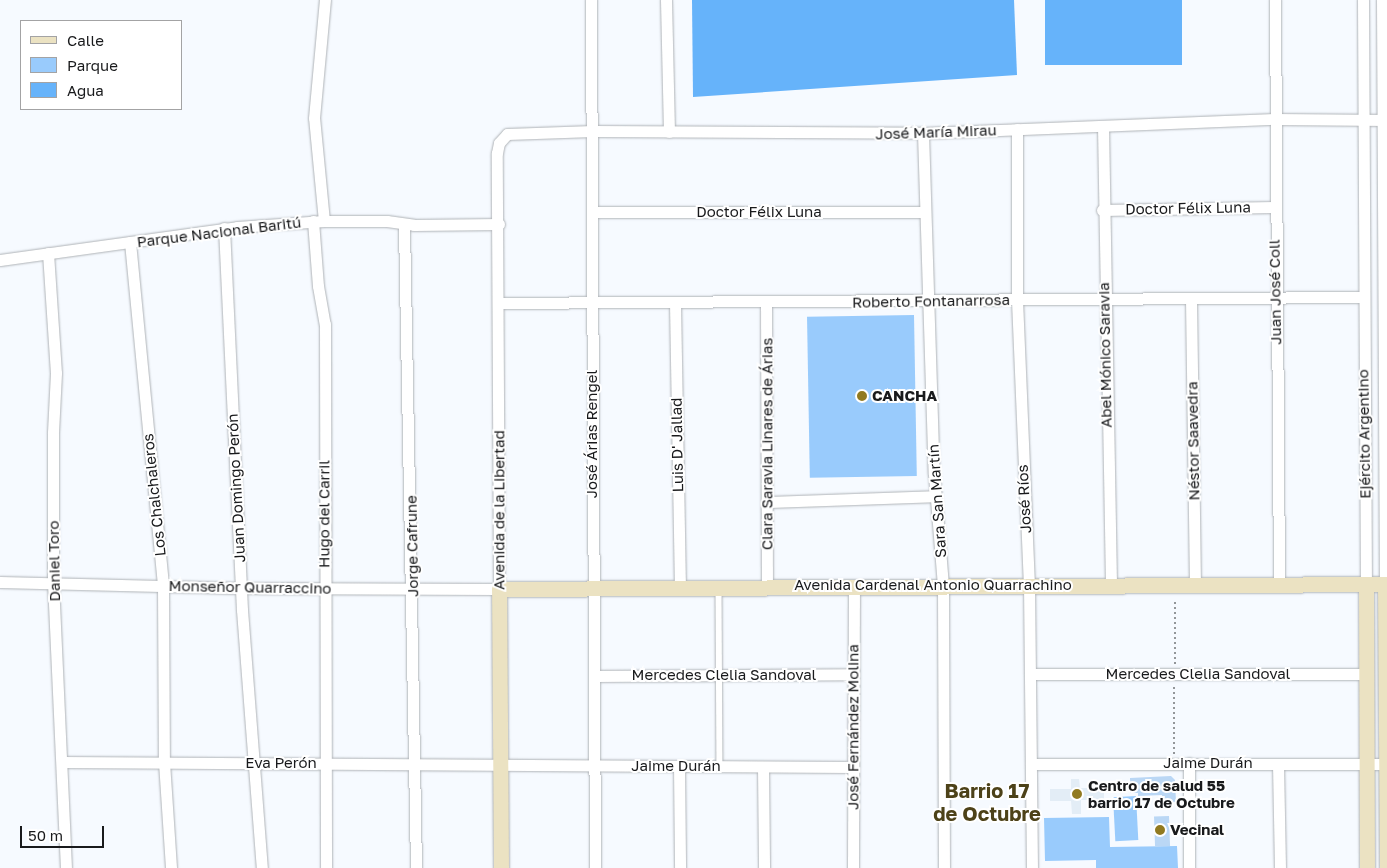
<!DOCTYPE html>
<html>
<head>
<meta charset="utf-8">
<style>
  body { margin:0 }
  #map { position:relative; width:1387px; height:868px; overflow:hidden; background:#f6faff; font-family:"Golos Text",sans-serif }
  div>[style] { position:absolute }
  .built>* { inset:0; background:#e3edf6 }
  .green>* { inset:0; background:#99cbfc; transform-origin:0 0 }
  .water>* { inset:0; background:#66b3fa; transform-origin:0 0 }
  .building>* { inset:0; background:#bad7f5; transform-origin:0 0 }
  .path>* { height:2px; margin-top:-1px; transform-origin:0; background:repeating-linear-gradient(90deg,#939699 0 2.5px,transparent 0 5px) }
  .roads { filter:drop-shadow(0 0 1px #afb3b7) drop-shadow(0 0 1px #afb3b7) }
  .lane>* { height:5.5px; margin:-2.75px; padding:0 2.75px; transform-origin:2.75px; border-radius:2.75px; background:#fff }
  .street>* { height:11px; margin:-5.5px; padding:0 5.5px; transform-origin:5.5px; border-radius:5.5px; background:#fff }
  .secondary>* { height:15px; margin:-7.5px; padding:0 7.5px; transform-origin:7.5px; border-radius:7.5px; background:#ebe2c2 }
  .dots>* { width:14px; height:14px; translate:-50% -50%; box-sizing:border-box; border:2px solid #fff; border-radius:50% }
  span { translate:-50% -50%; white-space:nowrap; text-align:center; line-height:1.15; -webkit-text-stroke:4px #fff; paint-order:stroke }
  .street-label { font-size:15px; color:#191a1c }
  .poi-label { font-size:15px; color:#191a1c; font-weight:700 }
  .left { translate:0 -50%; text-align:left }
  .district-label { font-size:20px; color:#4d4219; font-weight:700 }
  .legend { position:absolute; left:20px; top:20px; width:162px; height:90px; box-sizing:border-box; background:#fff; border:1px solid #a3a3a4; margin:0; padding:6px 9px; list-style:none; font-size:15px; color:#191a1c }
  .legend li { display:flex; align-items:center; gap:10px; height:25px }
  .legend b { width:25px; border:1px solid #a3a3a4 }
  .scale { position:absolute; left:20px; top:826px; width:84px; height:22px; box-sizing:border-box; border:2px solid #191a1c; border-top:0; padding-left:6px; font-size:15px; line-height:18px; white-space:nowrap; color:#191a1c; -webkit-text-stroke:4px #fff; paint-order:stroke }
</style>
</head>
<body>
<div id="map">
  <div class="built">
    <div style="clip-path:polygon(1071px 779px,1079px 779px,1080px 788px,1104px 788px,1104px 800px,1081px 800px,1081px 814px,1072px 814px,1071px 801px,1050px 801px,1050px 789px,1071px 789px)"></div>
  </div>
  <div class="green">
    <div style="left:914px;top:315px;width:161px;height:107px;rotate:89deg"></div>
    <div style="left:1136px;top:796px;width:44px;height:23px;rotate:87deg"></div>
    <div style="clip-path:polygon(1109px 817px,1110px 847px,1177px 846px,1178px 868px,1096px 868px,1096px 860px,1045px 861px,1044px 818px)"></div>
  </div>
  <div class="water">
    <div style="clip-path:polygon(692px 0,1014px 0,1017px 75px,693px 97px)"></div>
    <div style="left:1045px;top:0;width:137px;height:65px"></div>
  </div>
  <div class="building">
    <div style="clip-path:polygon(1171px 776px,1175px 780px,1176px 802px,1163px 802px,1162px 795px,1138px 796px,1138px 793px,1130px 793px,1130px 778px)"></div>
    <div style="left:1169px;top:816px;width:30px;height:15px;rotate:88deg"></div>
  </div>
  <div class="path">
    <div style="left:1175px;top:664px;width:65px;rotate:-90deg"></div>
    <div style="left:1174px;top:754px;width:70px;rotate:-90deg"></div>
  </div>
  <div class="roads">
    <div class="lane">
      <div style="left:719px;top:588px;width:178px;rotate:89.7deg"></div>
    </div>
    <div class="street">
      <div style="left:591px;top:0;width:868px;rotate:89.74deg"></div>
      <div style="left:666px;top:0;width:132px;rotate:88.7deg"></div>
      <div style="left:1275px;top:0;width:584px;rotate:89.61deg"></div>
      <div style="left:1363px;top:0;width:585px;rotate:89.71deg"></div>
      <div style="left:1382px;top:0;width:584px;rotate:89.71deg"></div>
      <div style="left:1103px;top:126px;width:458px;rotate:89deg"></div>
      <div style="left:1017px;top:129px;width:171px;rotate:90deg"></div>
      <div style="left:1017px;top:300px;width:284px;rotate:87.6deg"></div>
      <div style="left:1029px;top:584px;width:284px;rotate:89.4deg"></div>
      <div style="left:923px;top:133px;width:341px;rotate:88.2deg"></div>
      <div style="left:934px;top:474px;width:112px;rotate:85.4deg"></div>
      <div style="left:943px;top:586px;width:282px;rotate:89.8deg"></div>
      <div style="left:1102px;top:210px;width:172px;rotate:-1deg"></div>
      <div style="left:593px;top:212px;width:331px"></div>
      <div style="left:313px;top:221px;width:65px;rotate:85.6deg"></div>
      <div style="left:318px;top:286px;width:39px;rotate:80deg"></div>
      <div style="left:325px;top:324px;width:544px;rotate:89.89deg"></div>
      <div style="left:324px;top:221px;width:103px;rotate:-95.5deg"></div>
      <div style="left:314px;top:118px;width:119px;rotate:-84.7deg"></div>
      <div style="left:404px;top:225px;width:643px;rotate:88.93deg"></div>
      <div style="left:224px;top:228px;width:382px;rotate:87.3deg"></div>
      <div style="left:242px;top:610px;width:259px;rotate:85.6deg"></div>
      <div style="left:130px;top:242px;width:346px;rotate:84.5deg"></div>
      <div style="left:163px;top:586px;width:176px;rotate:89.7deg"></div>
      <div style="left:164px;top:762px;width:106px;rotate:86.2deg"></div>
      <div style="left:48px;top:253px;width:120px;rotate:86.2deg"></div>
      <div style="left:56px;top:373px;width:60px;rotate:92.9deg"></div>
      <div style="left:53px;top:433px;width:149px;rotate:90deg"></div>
      <div style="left:53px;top:582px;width:286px;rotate:87.4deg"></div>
      <div style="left:0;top:260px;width:239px;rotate:-7.9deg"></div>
      <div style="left:237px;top:227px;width:87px;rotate:-3.9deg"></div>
      <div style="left:324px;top:221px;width:63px"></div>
      <div style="left:387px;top:221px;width:27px;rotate:8deg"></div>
      <div style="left:414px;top:225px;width:85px;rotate:-0.7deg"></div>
      <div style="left:1191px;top:299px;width:285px;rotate:89.2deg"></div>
      <div style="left:766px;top:302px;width:284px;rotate:89.8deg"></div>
      <div style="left:498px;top:303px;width:865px;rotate:-0.4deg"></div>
      <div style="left:675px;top:303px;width:284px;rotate:89deg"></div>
      <div style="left:767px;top:502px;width:168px;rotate:-2deg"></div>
      <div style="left:0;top:582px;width:241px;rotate:1.4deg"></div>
      <div style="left:241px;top:588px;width:258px;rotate:0.2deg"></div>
      <div style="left:499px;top:589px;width:436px;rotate:-90.3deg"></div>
      <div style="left:497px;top:153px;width:10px;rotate:-79deg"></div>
      <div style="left:499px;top:143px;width:12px;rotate:-48deg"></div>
      <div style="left:507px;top:134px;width:86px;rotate:-2deg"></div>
      <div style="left:593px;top:131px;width:330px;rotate:0.3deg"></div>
      <div style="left:923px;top:133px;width:352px;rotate:-2.3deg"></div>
      <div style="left:1275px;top:119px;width:112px;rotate:0.5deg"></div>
      <div style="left:1030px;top:674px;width:336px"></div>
      <div style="left:595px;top:676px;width:258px;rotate:-0.4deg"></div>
      <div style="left:62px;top:762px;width:790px;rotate:0.36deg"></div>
      <div style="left:1189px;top:763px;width:105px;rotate:90deg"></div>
      <div style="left:1031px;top:764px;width:354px"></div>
      <div style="left:1278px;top:764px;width:104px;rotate:88.9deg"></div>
      <div style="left:679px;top:766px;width:102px;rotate:89.4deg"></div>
      <div style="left:763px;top:767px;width:101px;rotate:89.4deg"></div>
      <div style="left:853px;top:868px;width:281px;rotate:-89.8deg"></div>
    </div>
    <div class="secondary">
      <div style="left:1385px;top:584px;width:284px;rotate:89.6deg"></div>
      <div style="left:1366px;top:585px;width:283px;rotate:89.8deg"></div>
      <div style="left:501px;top:868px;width:279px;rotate:-90.4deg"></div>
      <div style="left:499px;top:589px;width:888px;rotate:-0.32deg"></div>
    </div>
  </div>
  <div class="dots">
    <div style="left:862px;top:396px;background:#917a20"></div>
    <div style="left:1077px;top:794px;background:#917a20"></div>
    <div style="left:1160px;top:830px;background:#917a20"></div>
  </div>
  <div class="street-label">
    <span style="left:936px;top:132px;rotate:-2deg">José María Mirau</span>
    <span style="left:1188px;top:208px;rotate:-1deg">Doctor Félix Luna</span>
    <span style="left:759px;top:212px">Doctor Félix Luna</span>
    <span style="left:219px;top:232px;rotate:-7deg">Parque Nacional Baritú</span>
    <span style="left:1275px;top:292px;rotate:-91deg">Juan José Coll</span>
    <span style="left:931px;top:301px;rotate:-1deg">Roberto Fontanarrosa</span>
    <span style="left:1105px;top:355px;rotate:-91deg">Abel Mónico Saravia</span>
    <span style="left:592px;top:434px;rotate:-90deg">José Árias Rengel</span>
    <span style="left:1364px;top:434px;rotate:-91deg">Ejército Argentino</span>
    <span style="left:1193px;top:441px;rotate:-91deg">Néstor Saavedra</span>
    <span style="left:767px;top:444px;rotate:-90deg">Clara Saravia Linares de Árias</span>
    <span style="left:677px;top:445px;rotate:-91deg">Luis D' Jallad</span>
    <span style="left:236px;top:488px;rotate:-93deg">Juan Domingo Perón</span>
    <span style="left:154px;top:495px;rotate:-96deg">Los Chalchaleros</span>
    <span style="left:1024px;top:499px;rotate:-93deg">José Ríos</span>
    <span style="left:937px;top:501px;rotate:-94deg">Sara San Martín</span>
    <span style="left:499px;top:510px;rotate:-90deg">Avenida de la Libertad</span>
    <span style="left:324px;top:514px;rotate:-90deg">Hugo del Carril</span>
    <span style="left:412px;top:546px;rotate:-91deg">Jorge Cafrune</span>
    <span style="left:54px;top:561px;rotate:-91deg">Daniel Toro</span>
    <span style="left:933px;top:585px">Avenida Cardenal Antonio Quarrachino</span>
    <span style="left:250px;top:587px;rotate:1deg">Monseñor Quarraccino</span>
    <span style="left:1198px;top:674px">Mercedes Clelia Sandoval</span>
    <span style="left:724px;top:675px">Mercedes Clelia Sandoval</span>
    <span style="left:853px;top:727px;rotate:-90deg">José Fernández Molina</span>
    <span style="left:281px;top:763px">Eva Perón</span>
    <span style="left:1208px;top:763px">Jaime Durán</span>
    <span style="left:676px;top:766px">Jaime Durán</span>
  </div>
  <div class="poi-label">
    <span class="left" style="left:872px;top:396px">CANCHA</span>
    <span class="left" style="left:1088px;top:794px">Centro de salud 55<br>barrio 17 de Octubre</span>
    <span class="left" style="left:1170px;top:830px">Vecinal</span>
  </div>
  <div class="district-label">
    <span style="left:987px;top:802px">Barrio 17<br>de Octubre</span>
  </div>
  <ul class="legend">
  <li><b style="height:6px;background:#ebe2c2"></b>Calle</li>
  <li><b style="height:14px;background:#99cbfc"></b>Parque</li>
  <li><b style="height:14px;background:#66b3fa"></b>Agua</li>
  </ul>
  <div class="scale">50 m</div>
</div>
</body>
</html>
